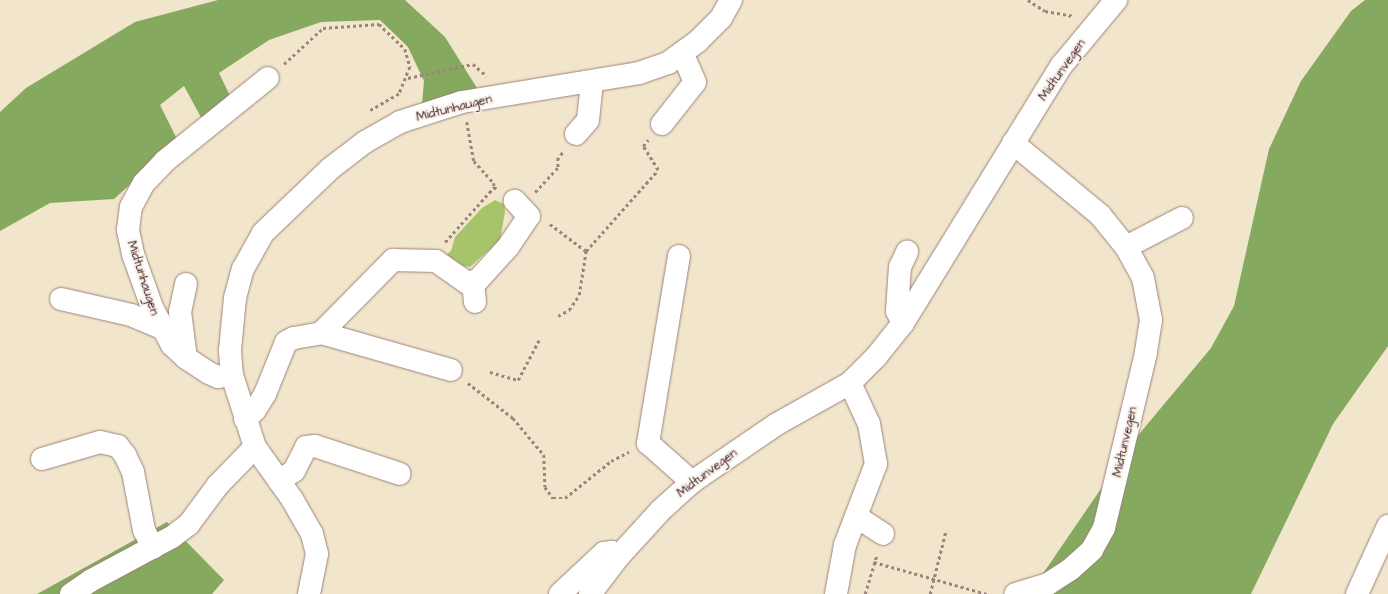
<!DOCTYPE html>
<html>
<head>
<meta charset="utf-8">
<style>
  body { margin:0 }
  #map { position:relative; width:1388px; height:594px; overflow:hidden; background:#f1e5cc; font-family:"Architects Daughter",sans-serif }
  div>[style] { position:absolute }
  .green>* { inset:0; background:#a7c46b }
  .forest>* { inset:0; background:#85aa5f }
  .path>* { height:2.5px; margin-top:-1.25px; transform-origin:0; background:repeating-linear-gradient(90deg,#9e827c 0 3px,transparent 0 6px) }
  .roads { filter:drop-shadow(0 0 1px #9e827c) drop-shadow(0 0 1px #9e827c) }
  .minor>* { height:22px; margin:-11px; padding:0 11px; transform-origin:11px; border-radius:11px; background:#fff }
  span { translate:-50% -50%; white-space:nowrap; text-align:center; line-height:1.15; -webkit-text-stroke:4px #f7f3e8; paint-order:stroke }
  .street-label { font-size:13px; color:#4a1f2b }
</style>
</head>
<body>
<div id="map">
  <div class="green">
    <div style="clip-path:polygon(495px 200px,504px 204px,505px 212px,500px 240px,470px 267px,462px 266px,445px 256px,451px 251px,455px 237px,482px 208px)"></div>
  </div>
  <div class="forest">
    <div style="clip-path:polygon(218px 0,405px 0,445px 37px,477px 88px,422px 104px,424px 81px,408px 47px,380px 20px,321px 22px,269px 40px,219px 73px,233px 102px,204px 123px,184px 86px,160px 105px,178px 141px,114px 199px,50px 203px,0 231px,0 112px,26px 88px,135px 22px)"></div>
    <div style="clip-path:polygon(1365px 0,1388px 0,1388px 346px,1333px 424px,1251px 594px,1029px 594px,1135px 439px,1211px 348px,1234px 306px,1269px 149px,1301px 81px,1351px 11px)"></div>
    <div style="clip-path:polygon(167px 522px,224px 580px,212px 594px,37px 594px)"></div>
  </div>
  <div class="path">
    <div style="left:1028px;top:0;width:20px;rotate:33deg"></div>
    <div style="left:1045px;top:11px;width:29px;rotate:10deg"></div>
    <div style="left:284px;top:64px;width:53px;rotate:-42.7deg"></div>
    <div style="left:323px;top:28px;width:56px;rotate:-4.1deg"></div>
    <div style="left:379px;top:24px;width:36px;rotate:44deg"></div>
    <div style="left:405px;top:49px;width:19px;rotate:74deg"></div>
    <div style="left:410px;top:67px;width:29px;rotate:112deg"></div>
    <div style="left:399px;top:94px;width:34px;rotate:150deg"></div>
    <div style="left:408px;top:78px;width:66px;rotate:-12.2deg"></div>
    <div style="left:473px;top:64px;width:18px;rotate:41deg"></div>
    <div style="left:467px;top:122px;width:40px;rotate:80deg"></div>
    <div style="left:474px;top:161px;width:30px;rotate:48deg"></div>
    <div style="left:494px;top:183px;width:4px;rotate:90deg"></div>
    <div style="left:535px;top:192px;width:34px;rotate:-47deg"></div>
    <div style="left:558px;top:167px;width:7px;rotate:-98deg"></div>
    <div style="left:557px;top:160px;width:12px;rotate:-55deg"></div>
    <div style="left:550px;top:224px;width:45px;rotate:36.9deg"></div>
    <div style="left:445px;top:242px;width:74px;rotate:-48.3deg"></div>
    <div style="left:494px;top:187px;width:4px;rotate:34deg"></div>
    <div style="left:558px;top:316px;width:13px;rotate:-29deg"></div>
    <div style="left:569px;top:310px;width:18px;rotate:-56deg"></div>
    <div style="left:579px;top:295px;width:45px;rotate:-81deg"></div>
    <div style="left:586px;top:251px;width:108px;rotate:-48.4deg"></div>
    <div style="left:658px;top:170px;width:28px;rotate:-122deg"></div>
    <div style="left:643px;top:146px;width:8px;rotate:-50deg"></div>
    <div style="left:490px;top:372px;width:29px;rotate:16deg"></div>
    <div style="left:518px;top:380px;width:45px;rotate:-62.3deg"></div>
    <div style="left:468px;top:383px;width:57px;rotate:37.9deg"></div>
    <div style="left:513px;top:418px;width:48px;rotate:50deg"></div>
    <div style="left:544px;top:455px;width:32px;rotate:88deg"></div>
    <div style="left:545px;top:487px;width:14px;rotate:54deg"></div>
    <div style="left:553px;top:498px;width:12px"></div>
    <div style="left:565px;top:498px;width:59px;rotate:-38.8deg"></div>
    <div style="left:611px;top:461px;width:20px;rotate:-27deg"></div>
    <div style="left:874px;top:562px;width:117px;rotate:15.8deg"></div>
    <div style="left:865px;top:594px;width:42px;rotate:-73.3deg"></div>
    <div style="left:930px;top:594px;width:66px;rotate:-76deg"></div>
  </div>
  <div class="roads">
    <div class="minor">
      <div style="left:662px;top:124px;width:53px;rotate:-51.8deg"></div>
      <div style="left:695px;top:82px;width:32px;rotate:-114deg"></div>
      <div style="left:576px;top:134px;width:18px;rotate:-49deg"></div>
      <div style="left:588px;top:120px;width:39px;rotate:-84deg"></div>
      <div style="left:1013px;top:143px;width:113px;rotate:39.6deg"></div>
      <div style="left:1100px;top:215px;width:41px;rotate:50.9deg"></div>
      <div style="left:1126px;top:247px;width:35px;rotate:61deg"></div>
      <div style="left:1143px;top:278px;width:43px;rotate:79.2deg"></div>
      <div style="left:1151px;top:320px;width:33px;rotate:99deg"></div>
      <div style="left:1146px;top:353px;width:180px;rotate:103.5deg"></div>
      <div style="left:1104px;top:528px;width:25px;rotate:119deg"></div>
      <div style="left:1092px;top:550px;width:28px;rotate:138deg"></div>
      <div style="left:1071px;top:569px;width:27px;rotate:147deg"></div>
      <div style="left:1048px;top:584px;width:34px;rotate:163deg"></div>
      <div style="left:1126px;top:247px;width:63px;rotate:-27.4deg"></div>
      <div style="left:679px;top:256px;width:190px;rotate:99.4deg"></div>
      <div style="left:648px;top:443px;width:59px;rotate:41.6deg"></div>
      <div style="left:473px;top:283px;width:19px;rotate:84deg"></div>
      <div style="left:186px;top:284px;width:29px;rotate:102deg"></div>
      <div style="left:180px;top:312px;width:46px;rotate:82.6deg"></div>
      <div style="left:61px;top:299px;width:72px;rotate:12.9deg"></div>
      <div style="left:131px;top:315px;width:33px;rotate:23deg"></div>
      <div style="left:903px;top:323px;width:13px;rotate:-117deg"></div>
      <div style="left:897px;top:311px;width:44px;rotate:-86.1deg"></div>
      <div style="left:900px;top:267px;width:17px;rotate:-65deg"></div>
      <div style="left:321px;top:333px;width:103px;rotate:-45.4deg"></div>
      <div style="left:393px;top:260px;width:43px;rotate:1.3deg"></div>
      <div style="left:436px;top:261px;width:39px;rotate:35deg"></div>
      <div style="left:468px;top:283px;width:10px;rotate:-17deg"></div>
      <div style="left:478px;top:280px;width:45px;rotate:-47.7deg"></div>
      <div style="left:508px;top:247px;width:37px;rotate:-56deg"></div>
      <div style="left:529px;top:216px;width:21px;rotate:-133deg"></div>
      <div style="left:232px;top:375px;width:14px;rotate:172deg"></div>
      <div style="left:218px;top:377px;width:10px;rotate:-156deg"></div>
      <div style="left:209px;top:373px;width:27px;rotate:-147deg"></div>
      <div style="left:186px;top:358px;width:19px;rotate:-137deg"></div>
      <div style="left:172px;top:345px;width:40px;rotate:-118deg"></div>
      <div style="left:153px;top:310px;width:59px;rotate:-109.7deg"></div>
      <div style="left:133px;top:254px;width:25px;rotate:-102deg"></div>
      <div style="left:128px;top:230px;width:23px;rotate:-83deg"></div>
      <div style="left:131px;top:207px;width:27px;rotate:-62deg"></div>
      <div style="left:144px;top:183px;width:30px;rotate:-46deg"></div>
      <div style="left:165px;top:161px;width:132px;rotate:-38.9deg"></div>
      <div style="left:245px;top:419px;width:13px;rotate:-42deg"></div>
      <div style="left:255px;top:410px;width:19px;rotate:-58deg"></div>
      <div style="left:265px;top:394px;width:56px;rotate:-68deg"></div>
      <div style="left:286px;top:342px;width:9px;rotate:-27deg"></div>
      <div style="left:294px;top:338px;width:27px;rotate:-10deg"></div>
      <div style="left:321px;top:333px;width:135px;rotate:15.9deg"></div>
      <div style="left:42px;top:459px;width:60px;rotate:-16.3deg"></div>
      <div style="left:100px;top:442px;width:18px;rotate:13deg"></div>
      <div style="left:118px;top:446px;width:11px;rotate:52deg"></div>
      <div style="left:125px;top:455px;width:19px;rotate:65deg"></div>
      <div style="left:133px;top:472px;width:59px;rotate:79.3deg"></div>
      <div style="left:144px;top:530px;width:20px;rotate:63deg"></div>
      <div style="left:279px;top:481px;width:18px;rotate:-34deg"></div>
      <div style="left:294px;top:471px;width:27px;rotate:-63deg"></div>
      <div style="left:306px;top:447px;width:9px;rotate:-6deg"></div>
      <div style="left:315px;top:446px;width:89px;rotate:18.2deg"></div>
      <div style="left:857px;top:517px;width:31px;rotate:33deg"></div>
      <div style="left:71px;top:594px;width:23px;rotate:-34deg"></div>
      <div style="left:90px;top:581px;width:93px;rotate:-28.2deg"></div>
      <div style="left:172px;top:537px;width:21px;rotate:-37deg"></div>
      <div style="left:189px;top:524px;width:49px;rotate:-53.4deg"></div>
      <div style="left:218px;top:485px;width:53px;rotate:-45.8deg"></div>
      <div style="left:309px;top:594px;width:41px;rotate:-78.7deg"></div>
      <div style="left:317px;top:554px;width:21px;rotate:-104deg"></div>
      <div style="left:312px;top:534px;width:40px;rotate:-119.7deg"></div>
      <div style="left:292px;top:499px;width:64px;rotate:-125.4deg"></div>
      <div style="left:255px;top:447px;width:76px;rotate:-107.7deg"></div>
      <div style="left:232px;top:375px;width:25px;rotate:-95deg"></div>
      <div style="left:230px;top:350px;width:52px;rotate:-84.5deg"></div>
      <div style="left:235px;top:298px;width:30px;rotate:-75deg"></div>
      <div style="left:243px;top:269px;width:41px;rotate:-60.9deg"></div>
      <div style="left:263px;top:233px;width:94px;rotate:-43.7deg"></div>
      <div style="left:331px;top:168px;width:43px;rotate:-37.4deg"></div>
      <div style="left:365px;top:142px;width:40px;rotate:-29.7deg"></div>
      <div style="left:400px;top:122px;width:65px;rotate:-17.9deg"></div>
      <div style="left:462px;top:102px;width:179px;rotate:-9.3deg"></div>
      <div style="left:639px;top:73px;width:31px;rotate:-19deg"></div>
      <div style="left:668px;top:63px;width:37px;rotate:-36deg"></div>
      <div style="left:698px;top:41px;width:33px;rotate:-45deg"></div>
      <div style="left:721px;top:18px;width:21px;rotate:-61deg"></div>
      <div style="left:560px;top:594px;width:60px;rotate:-43deg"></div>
      <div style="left:604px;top:553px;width:8px;rotate:-7deg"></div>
      <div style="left:612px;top:552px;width:8px;rotate:30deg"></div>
      <div style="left:590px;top:594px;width:48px;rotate:-52.7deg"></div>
      <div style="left:619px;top:556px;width:62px;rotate:-47.6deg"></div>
      <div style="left:661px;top:510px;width:42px;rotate:-42.1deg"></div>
      <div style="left:692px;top:482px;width:103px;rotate:-34.3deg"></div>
      <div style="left:777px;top:424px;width:84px;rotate:-29.3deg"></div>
      <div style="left:850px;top:383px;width:37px;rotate:-45deg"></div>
      <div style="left:876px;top:357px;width:43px;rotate:-51.5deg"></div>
      <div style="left:903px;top:323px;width:303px;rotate:-58.4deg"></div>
      <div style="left:1062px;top:65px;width:85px;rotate:-50.3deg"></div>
      <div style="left:836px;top:594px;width:50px;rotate:-79.6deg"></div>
      <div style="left:845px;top:545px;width:87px;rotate:-69.1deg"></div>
      <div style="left:876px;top:464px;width:41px;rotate:-99.9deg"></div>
      <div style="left:869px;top:424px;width:45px;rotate:-114.9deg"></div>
      <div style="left:1357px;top:594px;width:75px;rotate:-65.5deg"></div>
    </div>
  </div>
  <div class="street-label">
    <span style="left:1062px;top:70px;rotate:-55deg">Midtunvegen</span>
    <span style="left:454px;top:108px;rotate:-14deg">Midtunhaugen</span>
    <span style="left:143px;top:278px;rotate:72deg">Midtunhaugen</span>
    <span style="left:1125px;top:442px;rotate:-77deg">Midtunvegen</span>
    <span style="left:707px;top:473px;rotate:-37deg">Midtunvegen</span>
  </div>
</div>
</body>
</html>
